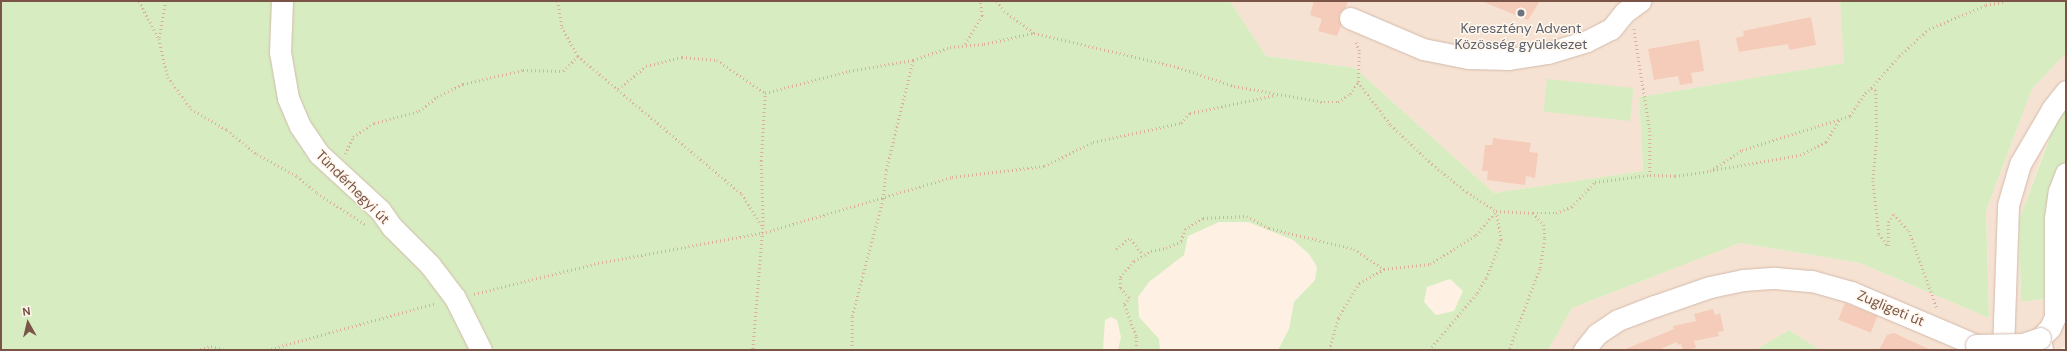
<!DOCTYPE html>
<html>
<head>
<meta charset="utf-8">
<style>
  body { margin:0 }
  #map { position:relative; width:2067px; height:351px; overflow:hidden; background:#fef1e4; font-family:"DM Sans",sans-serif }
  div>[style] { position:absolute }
  .residential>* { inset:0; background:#f6e2d2 }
  .green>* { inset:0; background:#d7edc1; transform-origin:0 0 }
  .building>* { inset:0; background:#f5ccba; transform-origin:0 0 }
  .path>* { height:2.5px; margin-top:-1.25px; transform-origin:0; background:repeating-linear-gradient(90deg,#dbaf9c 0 1px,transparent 0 4px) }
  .roads { filter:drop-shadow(0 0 1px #d3baac) drop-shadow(0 0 1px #d3baac) }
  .minor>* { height:21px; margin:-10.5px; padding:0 10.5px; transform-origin:10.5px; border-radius:10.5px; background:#fff }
  .bridges { filter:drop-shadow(0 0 1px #d3baac) drop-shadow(0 0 1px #d3baac) }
  .minor-bridge>* { height:21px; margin:-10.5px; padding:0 10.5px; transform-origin:10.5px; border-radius:10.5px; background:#fff }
  .dots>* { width:11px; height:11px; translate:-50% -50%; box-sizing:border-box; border:2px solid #fff6ec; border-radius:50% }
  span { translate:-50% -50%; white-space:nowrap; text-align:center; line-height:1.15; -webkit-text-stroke:3px #fff6ec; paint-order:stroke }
  .worship-label { font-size:14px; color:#5b616d }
  .street-label { font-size:14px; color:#795447 }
  .frame { position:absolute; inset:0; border:2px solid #795447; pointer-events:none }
  .north { position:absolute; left:8px; top:303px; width:40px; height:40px; -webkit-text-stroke:3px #fff6ec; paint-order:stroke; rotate:352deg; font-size:11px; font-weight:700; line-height:16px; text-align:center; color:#795447 }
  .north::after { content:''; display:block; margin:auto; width:14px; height:18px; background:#795447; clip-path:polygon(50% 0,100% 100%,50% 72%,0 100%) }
</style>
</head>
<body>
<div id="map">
  <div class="residential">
    <div style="clip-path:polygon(1230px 1px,1840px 1px,1845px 63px,1639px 97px,1643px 171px,1494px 193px,1355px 68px,1266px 56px)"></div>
    <div style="clip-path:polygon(2066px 53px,2066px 109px,2055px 121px,2019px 220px,2021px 302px,2066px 296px,2066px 346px,2058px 350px,1820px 350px,1789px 330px,1755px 350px,1548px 350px,1572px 308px,1740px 243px,1860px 263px,1989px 318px,1986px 211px,2032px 89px)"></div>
  </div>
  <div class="green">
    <div style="clip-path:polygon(evenodd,1px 1px,1230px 1px,1266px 56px,1355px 68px,1494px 193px,1643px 171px,1639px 97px,1844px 63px,1840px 1px,2066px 1px,2066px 53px,2032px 89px,1986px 211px,1989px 318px,1860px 263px,1740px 243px,1572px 308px,1548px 350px,1278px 350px,1289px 329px,1294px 302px,1315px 280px,1317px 267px,1309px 254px,1293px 240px,1248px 222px,1219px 222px,1188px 236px,1184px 255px,1149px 282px,1138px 297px,1139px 317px,1159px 339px,1160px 350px,1118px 350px,1121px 337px,1117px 320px,1111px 317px,1105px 320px,1103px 350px,1px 350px,1px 1px,1450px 279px,1463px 291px,1454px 311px,1436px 315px,1424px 302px,1427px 287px,1450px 279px)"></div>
    <div style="left:1547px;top:79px;width:87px;height:33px;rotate:6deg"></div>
    <div style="clip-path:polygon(2066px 109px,2066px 296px,2021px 302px,2019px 220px,2056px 121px)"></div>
    <div style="clip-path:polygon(1789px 330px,1820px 350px,1755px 350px)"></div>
  </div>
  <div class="building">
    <div style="clip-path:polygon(1314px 1px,1348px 1px,1346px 7px,1339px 14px,1341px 26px,1337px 36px,1318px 31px,1322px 19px,1310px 15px)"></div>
    <div style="clip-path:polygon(1481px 1px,1540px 1px,1528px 20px)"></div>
    <div style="clip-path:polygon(1811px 17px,1816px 45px,1789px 50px,1788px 44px,1739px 52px,1736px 38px,1744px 36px,1743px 31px)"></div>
    <div style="clip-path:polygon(1699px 40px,1704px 71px,1691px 73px,1693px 83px,1680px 85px,1678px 76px,1654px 80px,1648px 49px)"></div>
    <div style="clip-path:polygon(1493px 138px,1531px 143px,1529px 152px,1538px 153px,1535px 178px,1526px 176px,1525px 185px,1487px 180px,1488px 171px,1482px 171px,1485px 145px,1492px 145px)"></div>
    <div style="left:1845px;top:303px;width:35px;height:18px;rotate:22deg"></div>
    <div style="clip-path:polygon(1713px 309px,1715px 315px,1720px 313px,1724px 331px,1718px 332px,1719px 336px,1694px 341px,1696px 348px,1683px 350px,1681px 344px,1677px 345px,1677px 342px,1658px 350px,1623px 350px,1674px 329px,1673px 326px,1696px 321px,1694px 314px)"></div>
    <div style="clip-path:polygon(1894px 333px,1931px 350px,1879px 350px,1887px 335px)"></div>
  </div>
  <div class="path">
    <div style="left:139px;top:1px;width:43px;rotate:62.2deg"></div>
    <div style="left:166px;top:1px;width:39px;rotate:100deg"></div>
    <div style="left:159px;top:39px;width:39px;rotate:77deg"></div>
    <div style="left:168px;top:77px;width:39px;rotate:54deg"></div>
    <div style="left:191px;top:109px;width:42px;rotate:30.3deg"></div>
    <div style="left:227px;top:130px;width:38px;rotate:39deg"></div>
    <div style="left:257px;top:154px;width:46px;rotate:28.8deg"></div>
    <div style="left:297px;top:176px;width:26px;rotate:40deg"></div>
    <div style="left:317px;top:193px;width:57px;rotate:32.9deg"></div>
    <div style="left:558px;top:1px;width:26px;rotate:81deg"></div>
    <div style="left:562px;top:27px;width:33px;rotate:61deg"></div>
    <div style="left:578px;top:56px;width:214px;rotate:40.1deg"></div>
    <div style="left:742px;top:194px;width:40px;rotate:58deg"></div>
    <div style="left:763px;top:228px;width:122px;rotate:94.7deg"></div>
    <div style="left:997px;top:1px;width:12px;rotate:55deg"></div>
    <div style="left:1004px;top:11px;width:37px;rotate:36deg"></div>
    <div style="left:1034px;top:33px;width:144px;rotate:13.3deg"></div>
    <div style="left:1174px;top:66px;width:63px;rotate:18.4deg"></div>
    <div style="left:1234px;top:86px;width:91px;rotate:10.1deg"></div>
    <div style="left:1324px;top:102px;width:14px"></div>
    <div style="left:1338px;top:102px;width:14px;rotate:-34deg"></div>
    <div style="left:1350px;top:94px;width:14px;rotate:-56deg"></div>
    <div style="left:1358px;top:82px;width:31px;rotate:-88deg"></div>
    <div style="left:1359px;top:51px;width:12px;rotate:-110deg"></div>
    <div style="left:1634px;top:29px;width:103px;rotate:81.1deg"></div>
    <div style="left:1650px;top:131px;width:44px;rotate:90deg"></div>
    <div style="left:1650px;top:175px;width:25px;rotate:2deg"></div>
    <div style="left:1675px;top:176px;width:35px;rotate:-8deg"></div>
    <div style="left:1710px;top:171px;width:38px;rotate:-33deg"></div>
    <div style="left:1742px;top:150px;width:113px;rotate:-17.5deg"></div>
    <div style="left:1850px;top:116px;width:27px;rotate:-57deg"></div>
    <div style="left:1865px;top:93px;width:8px;rotate:-40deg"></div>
    <div style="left:1871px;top:88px;width:5px;rotate:22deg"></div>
    <div style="left:1876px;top:90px;width:48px;rotate:88.8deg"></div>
    <div style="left:1877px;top:138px;width:43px;rotate:95.3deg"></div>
    <div style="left:1873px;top:181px;width:53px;rotate:83.5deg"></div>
    <div style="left:1879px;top:234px;width:15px;rotate:53deg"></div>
    <div style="left:1888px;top:246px;width:24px;rotate:-90deg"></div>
    <div style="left:1888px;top:222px;width:10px;rotate:-53deg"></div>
    <div style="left:1894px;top:214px;width:23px;rotate:49deg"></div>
    <div style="left:1909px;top:231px;width:82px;rotate:70deg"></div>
    <div style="left:965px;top:44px;width:33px;rotate:-59deg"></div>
    <div style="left:982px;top:16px;width:15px;rotate:-98deg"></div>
    <div style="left:1358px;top:82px;width:54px;rotate:52.5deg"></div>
    <div style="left:1391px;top:125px;width:57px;rotate:43.6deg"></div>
    <div style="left:1432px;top:164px;width:45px;rotate:38.7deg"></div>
    <div style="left:1467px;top:192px;width:35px;rotate:33deg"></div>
    <div style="left:1496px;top:211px;width:37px;rotate:3deg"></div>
    <div style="left:1533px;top:213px;width:16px;rotate:47deg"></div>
    <div style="left:1544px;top:225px;width:14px;rotate:86deg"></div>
    <div style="left:1545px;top:239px;width:30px;rotate:99deg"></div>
    <div style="left:1540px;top:269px;width:87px;rotate:110.9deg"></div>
    <div style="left:1871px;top:88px;width:43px;rotate:-48.8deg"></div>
    <div style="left:1899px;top:56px;width:40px;rotate:-42deg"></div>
    <div style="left:1929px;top:29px;width:62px;rotate:-22.8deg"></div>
    <div style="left:1986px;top:5px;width:20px;rotate:-11deg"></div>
    <div style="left:618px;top:89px;width:36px;rotate:-39deg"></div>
    <div style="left:646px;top:66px;width:37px;rotate:-14deg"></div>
    <div style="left:682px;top:57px;width:35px;rotate:5deg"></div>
    <div style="left:717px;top:60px;width:58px;rotate:34.5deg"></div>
    <div style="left:765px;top:93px;width:87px;rotate:-14.7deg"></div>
    <div style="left:849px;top:71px;width:65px;rotate:-9.8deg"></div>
    <div style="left:913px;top:60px;width:39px;rotate:-19deg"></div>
    <div style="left:950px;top:47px;width:34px;rotate:-5deg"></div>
    <div style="left:984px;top:44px;width:50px;rotate:-12.7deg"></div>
    <div style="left:345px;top:154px;width:19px;rotate:-65deg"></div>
    <div style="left:353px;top:137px;width:25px;rotate:-34deg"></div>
    <div style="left:374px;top:123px;width:47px;rotate:-14.9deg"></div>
    <div style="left:419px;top:111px;width:23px;rotate:-38deg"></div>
    <div style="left:437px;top:97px;width:29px;rotate:-27deg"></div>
    <div style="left:463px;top:84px;width:62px;rotate:-13.1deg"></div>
    <div style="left:523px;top:70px;width:40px;rotate:1.4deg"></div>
    <div style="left:563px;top:71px;width:21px;rotate:-45deg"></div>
    <div style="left:1713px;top:170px;width:88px;rotate:-9.8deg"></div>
    <div style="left:1800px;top:155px;width:29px;rotate:-27deg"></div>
    <div style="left:1826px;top:142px;width:27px;rotate:-59deg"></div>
    <div style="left:1533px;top:213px;width:23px"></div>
    <div style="left:1556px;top:213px;width:16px;rotate:-22deg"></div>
    <div style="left:1571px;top:207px;width:35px;rotate:-46deg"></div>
    <div style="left:1595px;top:182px;width:55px;rotate:-7.3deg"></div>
    <div style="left:763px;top:226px;width:65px;rotate:-91.8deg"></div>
    <div style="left:761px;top:161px;width:68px;rotate:-86.6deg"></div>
    <div style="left:1116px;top:249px;width:16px;rotate:-40deg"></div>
    <div style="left:1128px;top:239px;width:3px"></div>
    <div style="left:1131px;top:239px;width:20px;rotate:53deg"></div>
    <div style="left:474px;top:294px;width:128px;rotate:-14deg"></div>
    <div style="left:598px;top:263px;width:167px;rotate:-10.4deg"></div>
    <div style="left:762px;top:233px;width:198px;rotate:-16.4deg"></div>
    <div style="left:952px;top:177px;width:93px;rotate:-6.8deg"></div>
    <div style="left:1044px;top:166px;width:55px;rotate:-26.1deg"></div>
    <div style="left:1093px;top:142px;width:90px;rotate:-12.2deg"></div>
    <div style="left:1181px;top:123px;width:13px;rotate:-48deg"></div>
    <div style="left:1190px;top:113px;width:88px;rotate:-11.8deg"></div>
    <div style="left:196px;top:350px;width:16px;rotate:-15deg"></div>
    <div style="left:211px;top:346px;width:15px;rotate:16deg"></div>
    <div style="left:267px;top:350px;width:175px;rotate:-15.5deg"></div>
    <div style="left:852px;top:350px;width:34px;rotate:-90deg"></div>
    <div style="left:852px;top:316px;width:121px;rotate:-75.2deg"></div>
    <div style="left:883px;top:199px;width:29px;rotate:-84deg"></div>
    <div style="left:886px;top:170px;width:113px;rotate:-76.2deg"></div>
    <div style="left:1136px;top:350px;width:14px;rotate:-90deg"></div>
    <div style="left:1136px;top:336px;width:34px;rotate:-111deg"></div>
    <div style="left:1124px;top:304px;width:8px;rotate:-50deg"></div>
    <div style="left:1129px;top:298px;width:13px;rotate:-132deg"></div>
    <div style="left:1120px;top:288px;width:11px;rotate:-90deg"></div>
    <div style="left:1120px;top:277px;width:21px;rotate:-49deg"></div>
    <div style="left:1134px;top:261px;width:20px;rotate:-30deg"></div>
    <div style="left:1151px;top:251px;width:15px;rotate:-11deg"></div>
    <div style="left:1166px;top:248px;width:17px;rotate:-25deg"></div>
    <div style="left:1181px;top:241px;width:13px;rotate:-72deg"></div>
    <div style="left:1185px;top:229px;width:21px;rotate:-31deg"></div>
    <div style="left:1203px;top:218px;width:44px;rotate:-2.6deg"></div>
    <div style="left:1247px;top:216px;width:25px;rotate:29deg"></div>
    <div style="left:1269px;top:228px;width:88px;rotate:13.9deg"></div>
    <div style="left:1354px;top:249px;width:36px;rotate:34deg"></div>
    <div style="left:1329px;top:350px;width:33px;rotate:-74deg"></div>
    <div style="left:1338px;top:318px;width:41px;rotate:-59deg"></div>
    <div style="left:1359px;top:283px;width:29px;rotate:-29deg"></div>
    <div style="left:1384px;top:269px;width:46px;rotate:-6.2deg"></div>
    <div style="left:1430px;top:264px;width:54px;rotate:-32.2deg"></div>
    <div style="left:1476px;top:235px;width:31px;rotate:-50deg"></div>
    <div style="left:1429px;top:350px;width:75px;rotate:-49.9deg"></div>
    <div style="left:1477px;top:293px;width:17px;rotate:-59deg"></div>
    <div style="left:1486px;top:278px;width:41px;rotate:-68.5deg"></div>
    <div style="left:1501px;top:240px;width:28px;rotate:-100deg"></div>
  </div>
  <div class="roads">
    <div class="minor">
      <div style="left:282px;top:1px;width:51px;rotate:92.2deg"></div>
      <div style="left:280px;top:52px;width:47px;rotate:80.1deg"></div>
      <div style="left:288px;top:98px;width:30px;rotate:67deg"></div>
      <div style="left:300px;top:126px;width:34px;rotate:56deg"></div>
      <div style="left:319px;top:154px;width:83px;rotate:42.6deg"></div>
      <div style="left:380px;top:210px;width:21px;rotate:55deg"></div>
      <div style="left:392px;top:227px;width:54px;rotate:45deg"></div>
      <div style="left:430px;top:265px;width:41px;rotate:52.9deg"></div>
      <div style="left:455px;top:298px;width:58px;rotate:63.4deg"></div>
      <div style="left:1350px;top:18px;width:79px;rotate:23deg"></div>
      <div style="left:1423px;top:49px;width:46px;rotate:11.3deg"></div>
      <div style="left:1468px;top:58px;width:41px;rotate:1.4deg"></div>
      <div style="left:1509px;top:59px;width:39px;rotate:-9deg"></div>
      <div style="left:1548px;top:53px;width:41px;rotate:-17.1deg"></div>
      <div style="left:1587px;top:41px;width:27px;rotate:-27deg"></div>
      <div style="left:1611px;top:29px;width:22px;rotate:-51deg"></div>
      <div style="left:1625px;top:12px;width:19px;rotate:-36deg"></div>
      <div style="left:1584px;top:350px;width:21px;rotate:-51deg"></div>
      <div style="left:1597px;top:334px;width:25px;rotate:-34deg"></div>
      <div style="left:1618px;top:320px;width:40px;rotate:-21deg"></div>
      <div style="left:1655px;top:306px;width:58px;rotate:-19.1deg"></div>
      <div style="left:1710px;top:287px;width:34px;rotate:-12deg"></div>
      <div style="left:1743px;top:280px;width:32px;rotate:-4deg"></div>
      <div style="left:1775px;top:278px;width:37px;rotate:5deg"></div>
      <div style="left:1812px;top:281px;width:41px;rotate:15.8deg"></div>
      <div style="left:1851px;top:292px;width:136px;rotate:23deg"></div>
      <div style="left:2003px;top:350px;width:145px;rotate:-88deg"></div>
      <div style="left:2008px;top:205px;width:43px;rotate:-73.7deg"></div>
      <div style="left:2020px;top:164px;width:64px;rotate:-59.8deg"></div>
      <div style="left:2052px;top:109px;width:23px;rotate:-52deg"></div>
      <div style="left:2042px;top:350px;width:12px;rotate:-99deg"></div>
      <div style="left:2040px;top:338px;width:14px;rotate:-45deg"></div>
      <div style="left:2050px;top:328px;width:12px;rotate:-66deg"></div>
      <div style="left:2055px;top:317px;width:99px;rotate:-90deg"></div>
      <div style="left:2055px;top:218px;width:27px;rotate:-82deg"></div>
      <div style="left:2059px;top:191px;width:19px;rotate:-69deg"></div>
    </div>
  </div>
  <div class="bridges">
    <div class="minor-bridge">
      <div style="left:1976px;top:345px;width:47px;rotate:-1.2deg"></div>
      <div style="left:2023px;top:344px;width:18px;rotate:-19deg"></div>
    </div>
  </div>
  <div class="dots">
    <div style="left:1521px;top:13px;background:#6b7280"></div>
  </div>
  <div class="worship-label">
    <span style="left:1521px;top:36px">Keresztény Advent<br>Közösség gyülekezet</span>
  </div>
  <div class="street-label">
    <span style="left:353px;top:187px;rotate:45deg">Tündérhegyi út</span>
    <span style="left:1891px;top:308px;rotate:23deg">Zugligeti út</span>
  </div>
  <div class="frame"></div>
  <div class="north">N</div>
</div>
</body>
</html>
